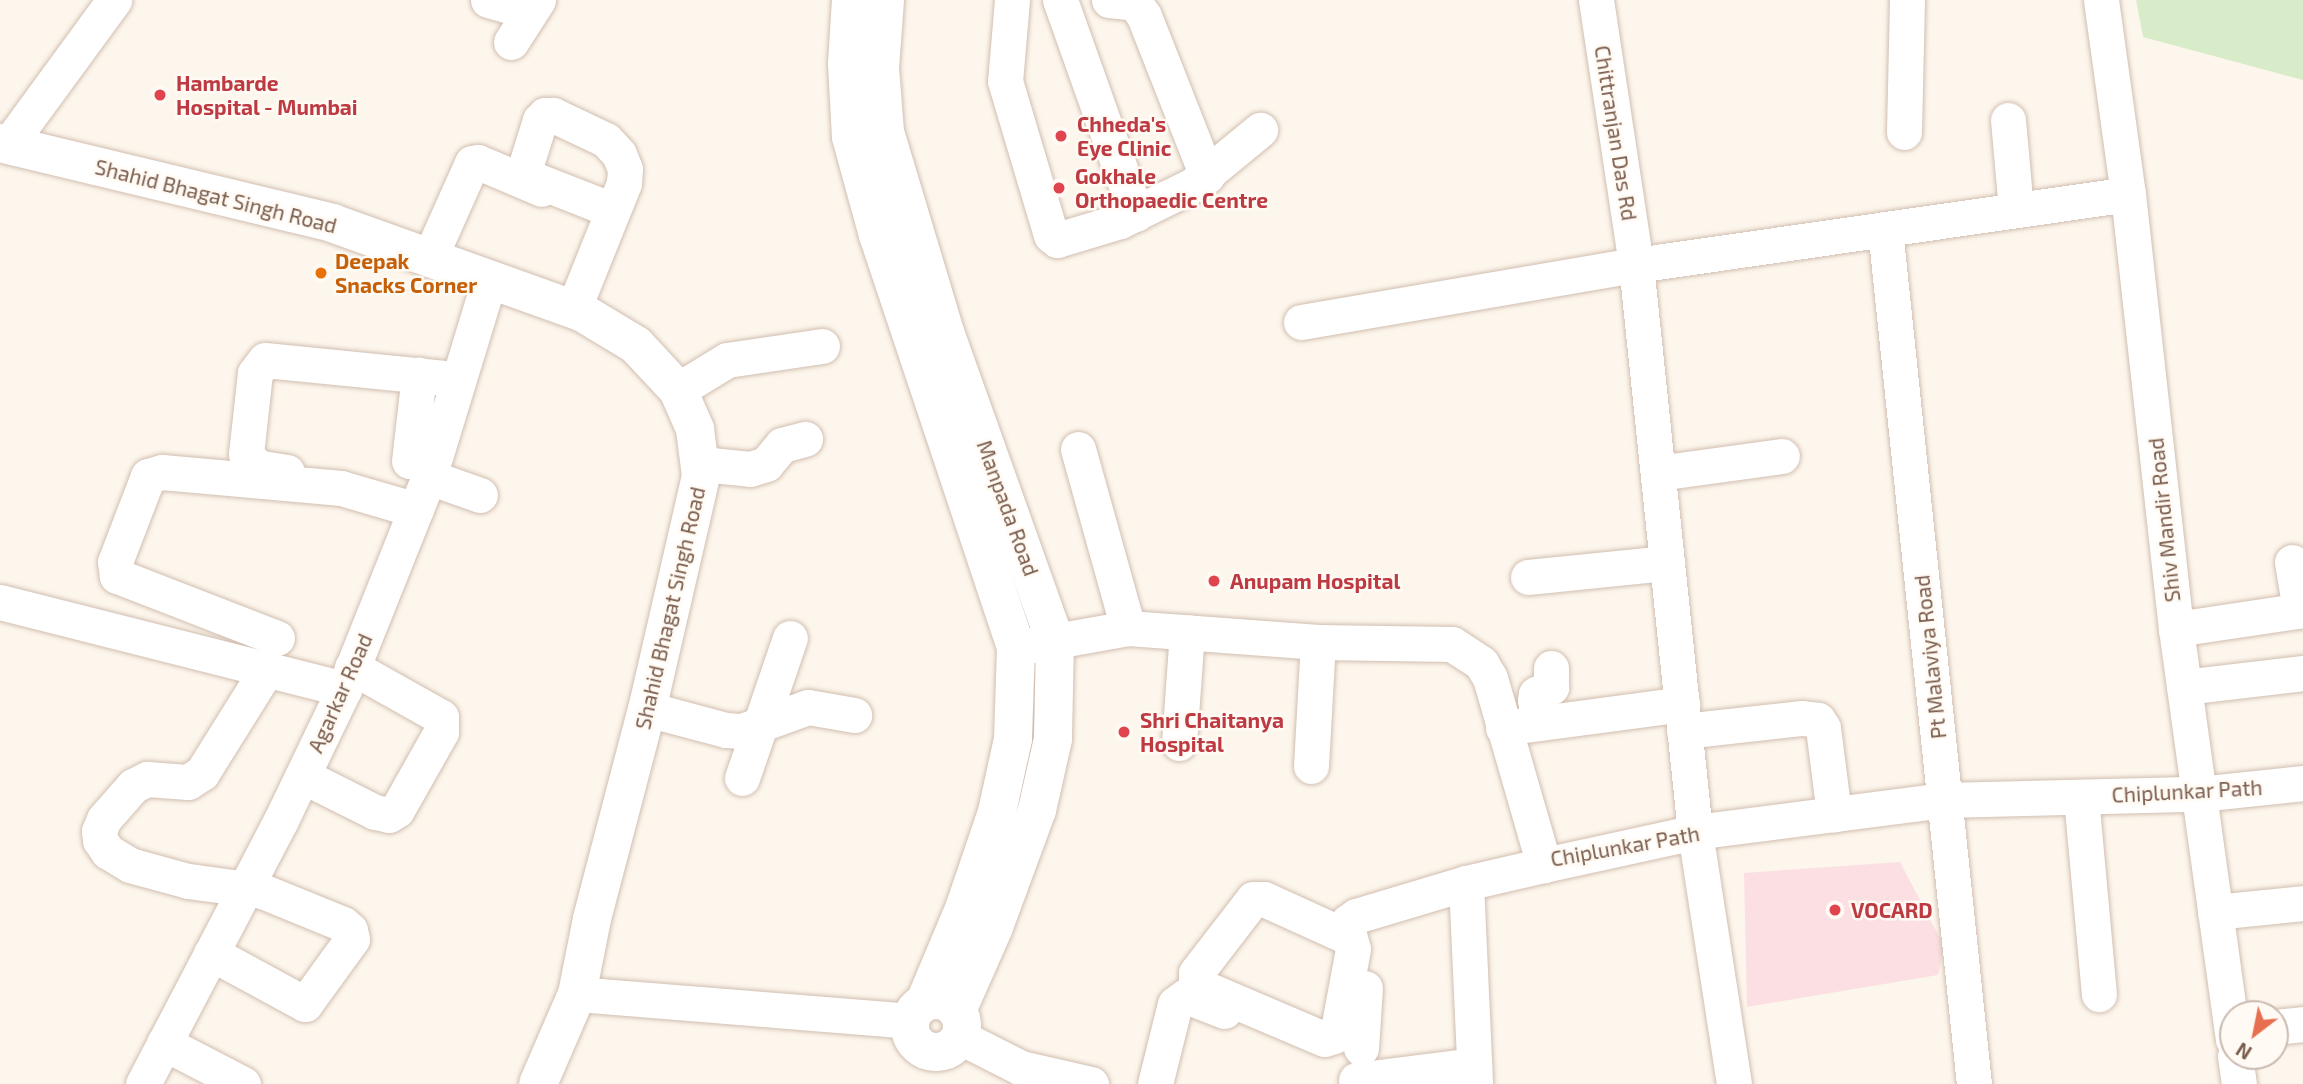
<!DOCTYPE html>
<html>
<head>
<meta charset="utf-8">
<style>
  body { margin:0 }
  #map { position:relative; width:2303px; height:1084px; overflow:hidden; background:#fdf6ec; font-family:"Exo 2",sans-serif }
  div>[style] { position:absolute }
  .medical>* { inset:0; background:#fbdfe3 }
  .green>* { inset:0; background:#d8ecc9 }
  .roads { filter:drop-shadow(0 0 2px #d1beb0) drop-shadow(0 0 2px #d1beb0) }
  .street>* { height:35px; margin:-17.5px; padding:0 17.5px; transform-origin:17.5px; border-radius:17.5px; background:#fff }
  .secondary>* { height:38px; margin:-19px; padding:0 19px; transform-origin:19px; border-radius:19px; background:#fff }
  .secondary>.ring { margin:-19px; padding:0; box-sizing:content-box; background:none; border:38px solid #fff; border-radius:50% }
  .dots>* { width:19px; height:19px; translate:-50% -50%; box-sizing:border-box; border:4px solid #fffaf3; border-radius:50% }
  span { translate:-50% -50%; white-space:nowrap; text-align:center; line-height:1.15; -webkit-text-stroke:5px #fffaf3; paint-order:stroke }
  .health-label { font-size:21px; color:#be3a42; font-weight:700 }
  .left { translate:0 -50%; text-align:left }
  .street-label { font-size:21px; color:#7a5c4d }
  .food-label { font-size:21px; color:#c56008; font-weight:700 }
  .north { position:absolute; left:2219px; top:1000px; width:70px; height:70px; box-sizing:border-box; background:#fffaf3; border:2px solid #cabbb1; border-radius:50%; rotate:212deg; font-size:19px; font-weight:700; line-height:28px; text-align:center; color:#7a5c4d }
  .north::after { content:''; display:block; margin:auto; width:24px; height:32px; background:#e76f51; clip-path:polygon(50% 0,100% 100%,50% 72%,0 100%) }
</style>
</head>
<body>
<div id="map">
  <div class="medical">
    <div style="clip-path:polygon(1900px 862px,1944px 946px,1938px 975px,1747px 1007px,1744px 873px)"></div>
  </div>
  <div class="green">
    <div style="clip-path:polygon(2136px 0,2303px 0,2303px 80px,2143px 37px)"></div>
  </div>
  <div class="roads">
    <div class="street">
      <div style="left:488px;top:0;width:29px;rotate:16deg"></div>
      <div style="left:516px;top:8px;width:12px;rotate:-42deg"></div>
      <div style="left:1012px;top:0;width:81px;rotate:94.9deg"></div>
      <div style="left:1005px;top:81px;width:161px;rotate:73.4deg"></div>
      <div style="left:1051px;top:235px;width:8px;rotate:40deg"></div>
      <div style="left:1057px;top:240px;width:66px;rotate:-16.8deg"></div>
      <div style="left:1120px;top:221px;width:81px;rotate:-26.3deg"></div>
      <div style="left:1193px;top:185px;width:87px;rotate:-39.4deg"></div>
      <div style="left:1060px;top:0;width:227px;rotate:70.4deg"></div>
      <div style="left:1109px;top:0;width:20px;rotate:6deg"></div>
      <div style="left:1129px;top:2px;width:9px;rotate:27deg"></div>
      <div style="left:1137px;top:6px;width:12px;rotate:55deg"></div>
      <div style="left:1144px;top:16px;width:172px;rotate:68.5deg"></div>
      <div style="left:1596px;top:0;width:268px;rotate:81.4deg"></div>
      <div style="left:1636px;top:265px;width:570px;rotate:84.06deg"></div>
      <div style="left:1695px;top:832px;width:255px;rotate:81.2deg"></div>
      <div style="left:2101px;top:0;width:196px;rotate:82.1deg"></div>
      <div style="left:2128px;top:194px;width:438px;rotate:83.7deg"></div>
      <div style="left:2176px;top:629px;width:414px;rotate:82.1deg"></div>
      <div style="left:511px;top:42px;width:50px;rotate:-57.3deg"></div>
      <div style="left:2008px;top:120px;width:90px;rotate:84.9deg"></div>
      <div style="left:1904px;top:132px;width:132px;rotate:-88.7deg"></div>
      <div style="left:8px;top:145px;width:180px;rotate:-53.8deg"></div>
      <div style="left:1885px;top:229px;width:860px;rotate:84.06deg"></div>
      <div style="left:429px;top:259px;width:105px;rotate:-65.9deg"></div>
      <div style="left:472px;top:163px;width:6px;rotate:-9deg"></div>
      <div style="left:478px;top:162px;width:69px;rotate:22.9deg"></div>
      <div style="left:573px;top:310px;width:137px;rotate:-68.1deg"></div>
      <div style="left:624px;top:183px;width:14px;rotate:-86deg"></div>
      <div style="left:625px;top:169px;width:16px;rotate:-112deg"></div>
      <div style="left:619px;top:154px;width:19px;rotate:-133deg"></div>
      <div style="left:606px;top:140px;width:59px;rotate:-154.7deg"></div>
      <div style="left:553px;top:115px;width:8px;rotate:180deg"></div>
      <div style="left:545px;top:115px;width:7px;rotate:135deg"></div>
      <div style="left:540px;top:120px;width:53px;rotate:107.4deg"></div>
      <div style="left:524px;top:171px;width:7px;rotate:56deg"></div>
      <div style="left:528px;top:177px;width:90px;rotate:21.4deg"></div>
      <div style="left:1301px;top:322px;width:340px;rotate:-9.7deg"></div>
      <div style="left:1636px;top:265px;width:497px;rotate:-8.2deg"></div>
      <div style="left:678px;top:390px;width:57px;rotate:-31.5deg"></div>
      <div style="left:727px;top:360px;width:96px;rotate:-8.4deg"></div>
      <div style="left:1078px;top:449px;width:186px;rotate:74.4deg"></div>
      <div style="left:409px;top:461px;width:87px;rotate:-83.4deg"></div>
      <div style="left:702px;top:464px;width:48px;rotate:5.9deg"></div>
      <div style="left:750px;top:469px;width:17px;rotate:-17deg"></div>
      <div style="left:766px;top:464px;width:25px;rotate:-50deg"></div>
      <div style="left:782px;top:445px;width:24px;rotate:-15deg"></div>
      <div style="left:287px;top:472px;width:30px;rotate:-171deg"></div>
      <div style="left:257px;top:467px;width:17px;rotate:-130deg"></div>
      <div style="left:246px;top:454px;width:81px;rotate:-83.7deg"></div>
      <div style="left:255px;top:373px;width:16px;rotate:-52deg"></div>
      <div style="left:265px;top:360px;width:193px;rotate:5.7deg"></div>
      <div style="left:1658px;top:473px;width:125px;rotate:-7.8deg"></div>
      <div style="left:429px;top:477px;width:54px;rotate:19.4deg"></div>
      <div style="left:2292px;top:562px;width:49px;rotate:80.5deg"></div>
      <div style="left:1528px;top:577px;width:140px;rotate:-5.8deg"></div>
      <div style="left:0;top:602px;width:355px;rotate:14.2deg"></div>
      <div style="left:2176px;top:629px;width:128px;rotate:-8.5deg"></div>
      <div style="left:277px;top:638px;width:172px;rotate:-158.8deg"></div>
      <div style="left:117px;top:576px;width:14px;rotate:-98deg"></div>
      <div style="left:115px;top:562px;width:92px;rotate:-69deg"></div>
      <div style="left:148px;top:476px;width:15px;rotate:-16deg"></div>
      <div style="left:162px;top:472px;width:180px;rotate:5.1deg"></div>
      <div style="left:341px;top:488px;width:78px;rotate:16.3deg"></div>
      <div style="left:1016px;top:648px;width:114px;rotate:-10.1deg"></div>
      <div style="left:1128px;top:628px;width:191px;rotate:4.2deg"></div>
      <div style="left:1318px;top:642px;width:134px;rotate:0.9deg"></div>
      <div style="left:1452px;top:644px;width:35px;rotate:33deg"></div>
      <div style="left:1481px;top:663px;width:17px;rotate:59deg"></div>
      <div style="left:1490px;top:678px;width:195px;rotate:73.9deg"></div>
      <div style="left:1544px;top:865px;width:155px;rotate:-12.3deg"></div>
      <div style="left:1695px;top:832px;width:252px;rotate:-7.3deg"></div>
      <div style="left:1945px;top:800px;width:254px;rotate:-1.4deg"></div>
      <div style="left:2199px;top:794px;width:105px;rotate:-6deg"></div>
      <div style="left:2184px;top:687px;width:120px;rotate:-6.7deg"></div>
      <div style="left:647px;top:709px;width:82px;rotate:14.9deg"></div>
      <div style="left:726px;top:730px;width:16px;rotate:4deg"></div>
      <div style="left:742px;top:731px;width:70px;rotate:-20deg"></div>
      <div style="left:808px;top:707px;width:47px;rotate:9.9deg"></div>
      <div style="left:1538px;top:723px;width:23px;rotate:-97deg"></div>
      <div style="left:1535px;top:700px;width:6px;rotate:-81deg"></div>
      <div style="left:1536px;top:694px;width:17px;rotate:-25deg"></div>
      <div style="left:1551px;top:687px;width:19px;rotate:-90deg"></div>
      <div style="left:1503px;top:728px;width:181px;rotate:-7.6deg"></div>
      <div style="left:1684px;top:731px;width:119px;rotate:-6.3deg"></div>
      <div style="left:1802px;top:718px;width:16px;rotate:7deg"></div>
      <div style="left:1818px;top:720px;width:9px;rotate:58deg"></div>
      <div style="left:1823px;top:728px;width:87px;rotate:82.7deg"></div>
      <div style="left:1179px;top:743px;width:111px;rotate:-85.9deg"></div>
      <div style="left:1311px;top:766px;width:124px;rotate:-86.8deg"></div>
      <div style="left:303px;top:776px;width:80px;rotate:26.6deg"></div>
      <div style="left:375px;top:812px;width:14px;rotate:12deg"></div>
      <div style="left:389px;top:815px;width:9px;rotate:-32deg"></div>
      <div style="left:397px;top:810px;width:90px;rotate:-60.6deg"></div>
      <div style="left:441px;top:732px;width:15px;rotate:-90deg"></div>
      <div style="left:441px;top:717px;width:102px;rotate:-150.7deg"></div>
      <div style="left:742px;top:778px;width:148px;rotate:-71.1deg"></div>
      <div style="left:2081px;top:797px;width:198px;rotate:84.8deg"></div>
      <div style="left:1466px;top:883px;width:201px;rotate:87.4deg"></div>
      <div style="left:1253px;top:899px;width:11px"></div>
      <div style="left:1264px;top:899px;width:94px;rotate:24.4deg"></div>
      <div style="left:1350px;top:938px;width:11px;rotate:75deg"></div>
      <div style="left:1353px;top:949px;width:81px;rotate:100.6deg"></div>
      <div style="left:1338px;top:1029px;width:8px;rotate:120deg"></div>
      <div style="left:1334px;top:1036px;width:10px;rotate:163deg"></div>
      <div style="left:1324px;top:1039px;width:135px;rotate:-156.9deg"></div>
      <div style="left:1200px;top:986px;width:6px;rotate:-129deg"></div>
      <div style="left:1196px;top:981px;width:8px;rotate:-90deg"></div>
      <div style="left:1196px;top:973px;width:93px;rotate:-52.4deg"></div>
      <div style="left:2215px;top:912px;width:88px;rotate:-5.8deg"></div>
      <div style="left:1344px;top:934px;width:13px;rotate:-72deg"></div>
      <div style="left:1348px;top:922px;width:10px;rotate:-37deg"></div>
      <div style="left:1356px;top:916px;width:115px;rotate:-16.7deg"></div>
      <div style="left:1466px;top:883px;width:80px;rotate:-13deg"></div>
      <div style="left:211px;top:953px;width:107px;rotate:28.5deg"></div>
      <div style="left:305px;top:1004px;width:80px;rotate:-54.1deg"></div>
      <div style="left:352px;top:939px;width:9px;rotate:-103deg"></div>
      <div style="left:350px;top:930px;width:9px;rotate:-139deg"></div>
      <div style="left:343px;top:924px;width:87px;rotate:-157.8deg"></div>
      <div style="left:262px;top:891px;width:75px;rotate:-172.3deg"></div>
      <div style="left:188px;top:881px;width:60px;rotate:-164.6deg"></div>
      <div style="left:130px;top:865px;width:26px;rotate:-149deg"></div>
      <div style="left:108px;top:852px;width:14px;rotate:-124deg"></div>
      <div style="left:100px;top:840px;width:9px;rotate:-96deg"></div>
      <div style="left:99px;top:831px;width:13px;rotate:-67deg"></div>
      <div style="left:104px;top:819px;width:44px;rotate:-48.7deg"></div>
      <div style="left:133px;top:786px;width:16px;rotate:-27deg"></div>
      <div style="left:147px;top:779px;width:41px;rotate:4.2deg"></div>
      <div style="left:188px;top:782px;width:17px;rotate:-33deg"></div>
      <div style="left:202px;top:773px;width:123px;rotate:-58deg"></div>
      <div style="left:577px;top:994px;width:334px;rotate:4.6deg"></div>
      <div style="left:2275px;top:1027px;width:28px;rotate:-6deg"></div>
      <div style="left:960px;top:1037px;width:68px;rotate:26.9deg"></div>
      <div style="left:1021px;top:1068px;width:72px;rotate:12.9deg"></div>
      <div style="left:164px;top:1043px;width:89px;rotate:27.4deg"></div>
      <div style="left:1361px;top:1048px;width:60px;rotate:-86.2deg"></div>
      <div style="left:2235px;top:1056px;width:28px;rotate:82deg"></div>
      <div style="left:1356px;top:1080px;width:119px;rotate:-7.2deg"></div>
      <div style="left:143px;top:1084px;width:298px;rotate:-62.4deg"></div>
      <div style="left:281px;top:820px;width:145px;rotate:-64.3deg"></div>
      <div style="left:344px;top:689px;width:228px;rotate:-68.2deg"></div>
      <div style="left:429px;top:477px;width:205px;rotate:-73deg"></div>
      <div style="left:1155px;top:1084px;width:82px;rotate:-76deg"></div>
      <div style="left:1175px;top:1004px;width:14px;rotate:-36deg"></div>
      <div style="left:1186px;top:996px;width:41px;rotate:21.5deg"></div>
    </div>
    <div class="secondary">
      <div style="left:851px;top:0;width:64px;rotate:93.6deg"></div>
      <div style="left:847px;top:64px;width:73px;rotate:86.9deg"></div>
      <div style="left:851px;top:137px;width:102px;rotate:74.6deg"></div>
      <div style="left:878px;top:235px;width:435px;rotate:71.5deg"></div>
      <div style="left:1016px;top:648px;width:91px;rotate:91.9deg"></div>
      <div style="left:1013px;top:739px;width:75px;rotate:102.4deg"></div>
      <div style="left:997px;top:812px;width:102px;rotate:108.8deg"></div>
      <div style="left:964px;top:909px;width:101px;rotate:112.8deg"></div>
      <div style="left:885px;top:0;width:68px;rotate:94.2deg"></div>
      <div style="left:880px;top:68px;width:64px;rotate:85.5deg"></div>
      <div style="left:885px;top:132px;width:209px;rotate:73.3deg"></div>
      <div style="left:945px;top:332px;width:328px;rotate:70.4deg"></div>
      <div style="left:1055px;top:641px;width:98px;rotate:91.2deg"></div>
      <div style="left:1053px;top:739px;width:73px;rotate:102.7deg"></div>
      <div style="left:1037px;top:810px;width:125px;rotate:110.2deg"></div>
      <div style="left:994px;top:927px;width:92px;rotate:113.8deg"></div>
      <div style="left:0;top:143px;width:342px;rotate:13.5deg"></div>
      <div style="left:332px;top:223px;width:246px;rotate:19.7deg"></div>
      <div style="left:564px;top:306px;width:20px;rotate:20deg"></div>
      <div style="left:583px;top:313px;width:62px;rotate:31.1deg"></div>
      <div style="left:636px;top:345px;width:62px;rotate:47deg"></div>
      <div style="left:678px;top:390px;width:43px;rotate:66.4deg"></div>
      <div style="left:695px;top:429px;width:47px;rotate:82.7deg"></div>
      <div style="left:701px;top:476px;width:239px;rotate:103deg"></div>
      <div style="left:647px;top:709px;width:217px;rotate:104.7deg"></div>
      <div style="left:592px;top:919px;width:76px;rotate:101.3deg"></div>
      <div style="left:577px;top:994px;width:98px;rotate:113.4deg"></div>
      <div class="ring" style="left:910px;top:1000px;width:14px;height:14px"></div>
    </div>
  </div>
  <div class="dots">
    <div style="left:160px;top:95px;background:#e0444e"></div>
    <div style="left:1061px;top:136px;background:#e0444e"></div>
    <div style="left:1059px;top:188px;background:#e0444e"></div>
    <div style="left:321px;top:273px;background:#e8710a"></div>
    <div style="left:1214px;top:581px;background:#e0444e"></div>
    <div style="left:1124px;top:732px;background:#e0444e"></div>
    <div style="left:1835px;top:910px;background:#e0444e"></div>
  </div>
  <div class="health-label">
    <span class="left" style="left:176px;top:95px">Hambarde<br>Hospital - Mumbai</span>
    <span class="left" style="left:1077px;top:136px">Chheda's<br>Eye Clinic</span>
    <span class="left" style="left:1075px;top:188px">Gokhale<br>Orthopaedic Centre</span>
    <span class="left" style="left:1230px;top:581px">Anupam Hospital</span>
    <span class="left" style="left:1140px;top:732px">Shri Chaitanya<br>Hospital</span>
    <span class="left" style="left:1851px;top:910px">VOCARD</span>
  </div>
  <div class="street-label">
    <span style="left:1616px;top:133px;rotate:81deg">Chittranjan Das Rd</span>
    <span style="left:216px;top:196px;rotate:14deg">Shahid Bhagat Singh Road</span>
    <span style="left:1008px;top:508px;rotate:70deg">Manpada Road</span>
    <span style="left:2164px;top:520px;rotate:-96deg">Shiv Mandir Road</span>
    <span style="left:670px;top:608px;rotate:-77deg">Shahid Bhagat Singh Road</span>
    <span style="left:1930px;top:657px;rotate:-96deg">Pt Malaviya Road</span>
    <span style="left:340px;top:693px;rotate:-66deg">Agarkar Road</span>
    <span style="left:2187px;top:791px;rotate:-3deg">Chiplunkar Path</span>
    <span style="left:1625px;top:846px;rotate:-10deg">Chiplunkar Path</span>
  </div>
  <div class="food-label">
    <span class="left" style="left:335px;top:273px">Deepak<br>Snacks Corner</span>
  </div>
  <div class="north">N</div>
</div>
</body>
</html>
